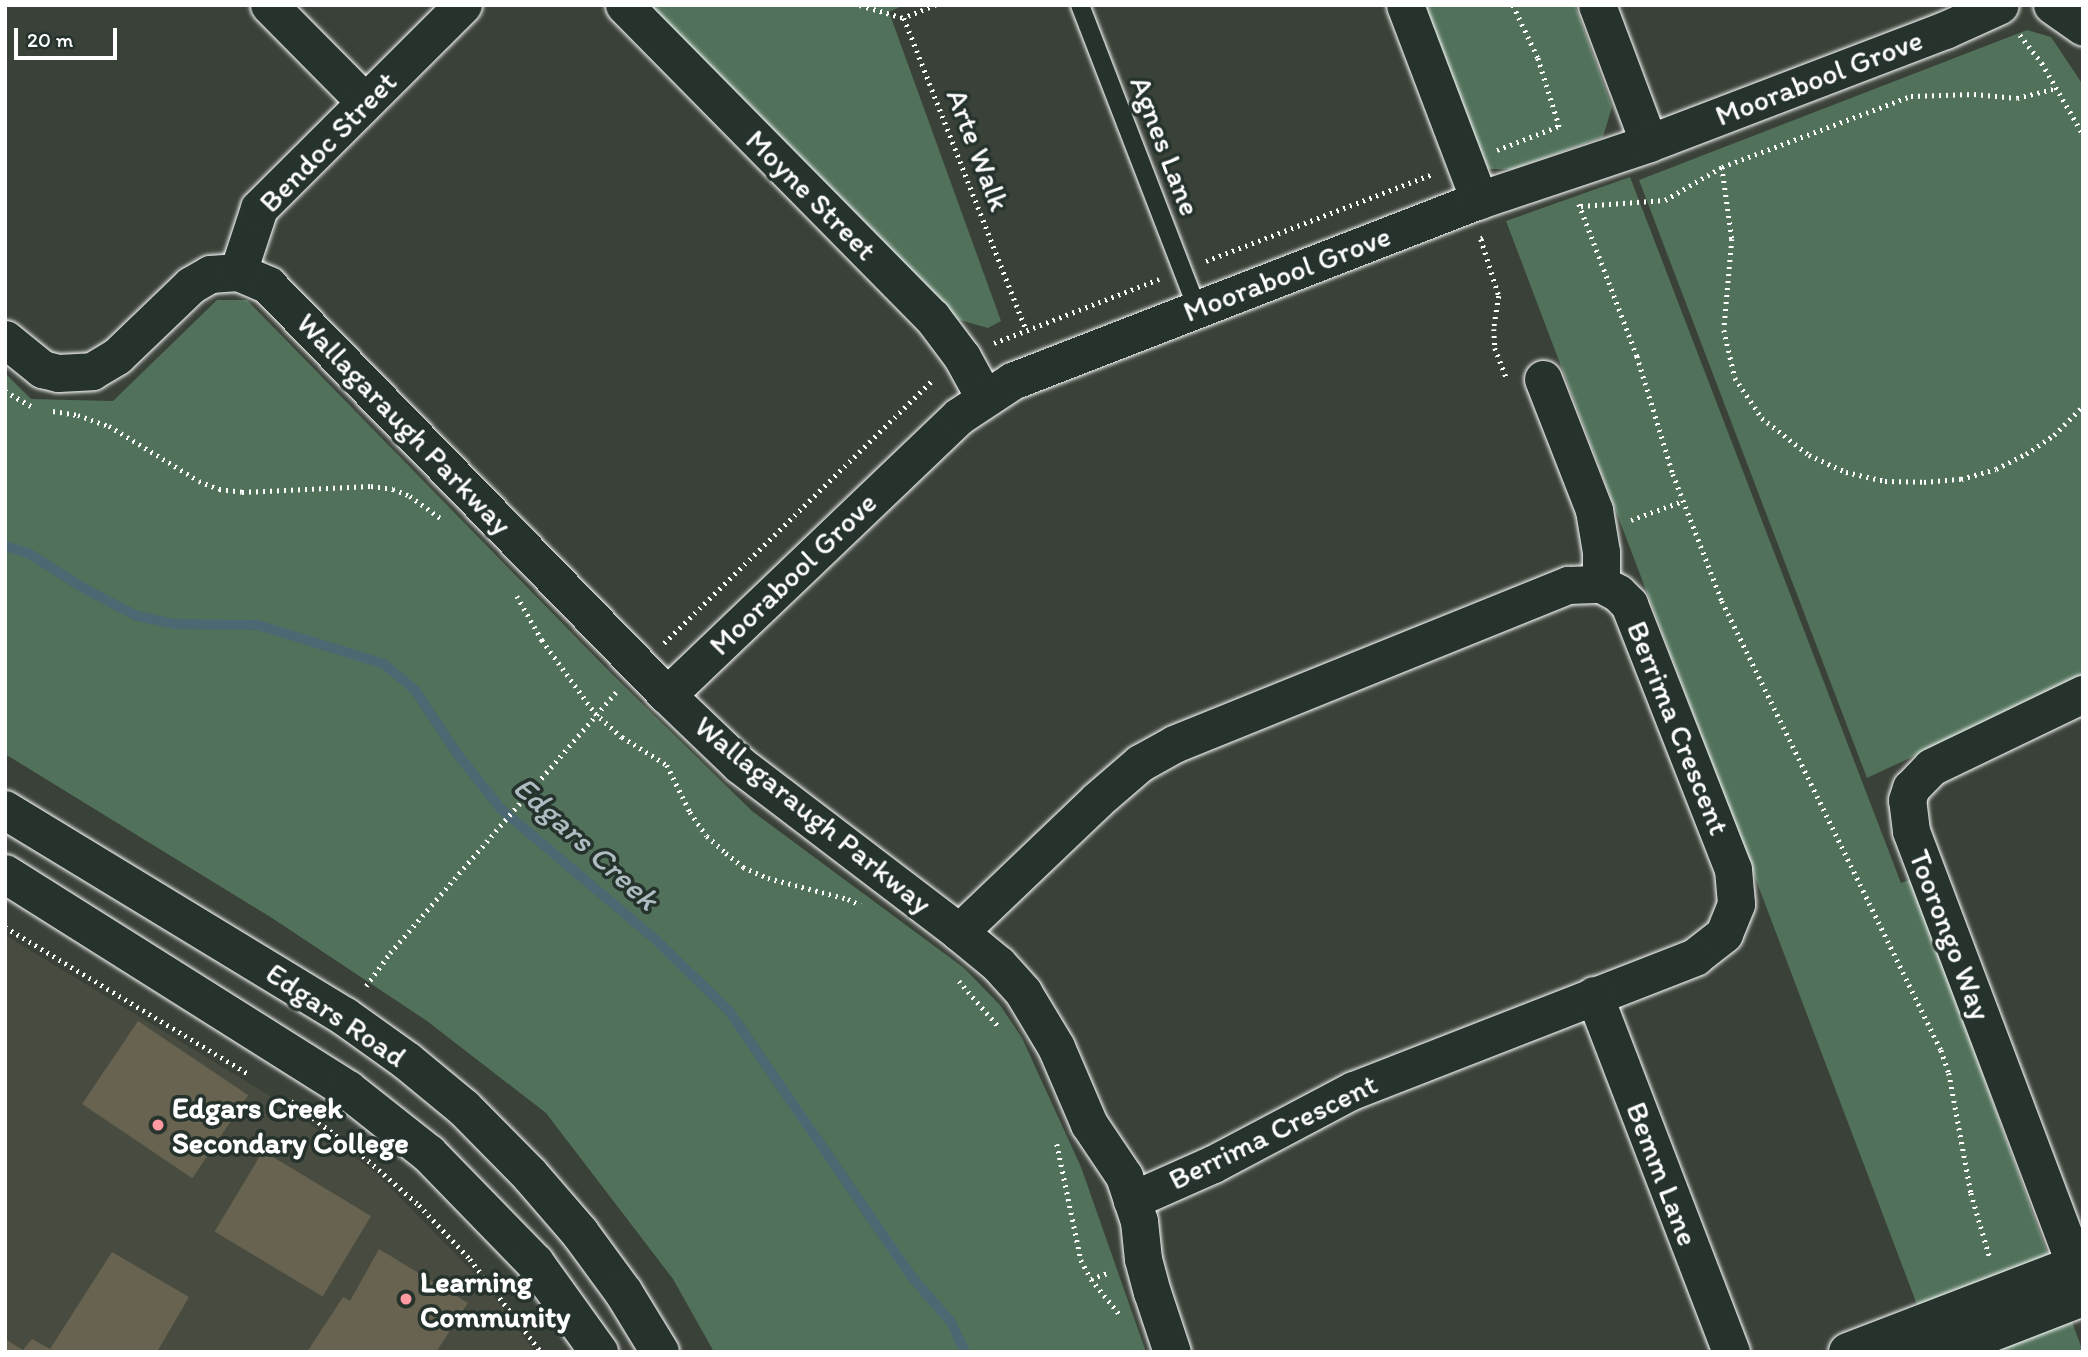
<!DOCTYPE html>
<html>
<head>
<meta charset="utf-8">
<style>
  body { margin:0 }
  #map { position:relative; width:2088px; height:1357px; overflow:hidden; background:#3a4138; font-family:Itim,sans-serif }
  div>[style] { position:absolute }
  .built>* { inset:0; background:#484b3f }
  .green>* { inset:0; background:#51715a }
  .stream>* { height:10px; margin:-5px; padding:0 5px; transform-origin:5px; border-radius:5px; background:#4c6872 }
  .building>* { inset:0; background:#676350; transform-origin:0 0 }
  .path>* { height:4.5px; margin-top:-2.25px; transform-origin:0; background:repeating-linear-gradient(90deg,#fff 0 2px,transparent 0 7px) }
  .roads { filter:drop-shadow(0 0 2px #fff) drop-shadow(0 0 2px #fff) }
  .lane>* { height:18px; margin:-9px; padding:0 9px; transform-origin:9px; border-radius:9px; background:#26332d }
  .street>* { height:37px; margin:-18.5px; padding:0 18.5px; transform-origin:18.5px; border-radius:18.5px; background:#26332d }
  .secondary>* { height:38px; margin:-19px; padding:0 19px; transform-origin:19px; border-radius:19px; background:#26332d }
  .dots>* { width:19px; height:19px; translate:-50% -50%; box-sizing:border-box; border:4px solid #26332d; border-radius:50% }
  span { translate:-50% -50%; white-space:nowrap; text-align:center; line-height:1.15; -webkit-text-stroke:7px #26332d; paint-order:stroke }
  .street-label { font-size:30px; color:#fff }
  .poi-label { font-size:30px; color:#fff; font-weight:700 }
  .left { translate:0 -50%; text-align:left }
  .water-label { font-size:32px; color:#aebbc0; font-style:italic }
  .frame { position:absolute; inset:0; border:7px solid #fff; pointer-events:none }
  .scale { position:absolute; left:14px; top:28px; width:103px; height:32px; box-sizing:border-box; border:4px solid #fff; border-top:0; padding-left:9px; font-size:21px; line-height:24px; white-space:nowrap; color:#fff; -webkit-text-stroke:5px #26332d; paint-order:stroke }
</style>
</head>
<body>
<div id="map">
  <div class="built">
    <div style="clip-path:polygon(5px 935px,282px 1103px,377px 1174px,486px 1285px,535px 1352px,5px 1352px)"></div>
  </div>
  <div class="green">
    <div style="clip-path:polygon(647px 5px,904px 5px,889px 12px,1001px 321px,988px 328px,956px 319px)"></div>
    <div style="clip-path:polygon(1423px 5px,1575px 5px,1612px 107px,1603px 137px,1513px 169px,1488px 169px)"></div>
    <div style="clip-path:polygon(2027px 30px,2051px 37px,2083px 85px,2083px 677px,1867px 778px,1639px 180px)"></div>
    <div style="clip-path:polygon(1630px 177px,1901px 883px,1912px 879px,2083px 1352px,1935px 1352px,1506px 221px)"></div>
    <div style="clip-path:polygon(217px 300px,247px 300px,610px 672px,752px 811px,964px 968px,1000px 1005px,1022px 1038px,1081px 1167px,1146px 1352px,714px 1352px,673px 1279px,546px 1113px,427px 1021px,272px 918px,5px 754px,5px 373px,31px 399px,113px 401px)"></div>
  </div>
  <div class="stream">
    <div style="left:5px;top:546px;width:24px;rotate:17deg"></div>
    <div style="left:28px;top:553px;width:70px;rotate:32.1deg"></div>
    <div style="left:87px;top:590px;width:56px;rotate:27.5deg"></div>
    <div style="left:137px;top:616px;width:38px;rotate:12deg"></div>
    <div style="left:174px;top:624px;width:84px;rotate:0.7deg"></div>
    <div style="left:258px;top:625px;width:132px;rotate:17.2deg"></div>
    <div style="left:384px;top:664px;width:40px;rotate:40deg"></div>
    <div style="left:415px;top:690px;width:74px;rotate:56.5deg"></div>
    <div style="left:456px;top:752px;width:73px;rotate:51.7deg"></div>
    <div style="left:501px;top:809px;width:203px;rotate:40.2deg"></div>
    <div style="left:656px;top:940px;width:102px;rotate:44.2deg"></div>
    <div style="left:729px;top:1011px;width:321px;rotate:55.5deg"></div>
    <div style="left:911px;top:1276px;width:61px;rotate:49deg"></div>
    <div style="left:951px;top:1322px;width:33px;rotate:65deg"></div>
  </div>
  <div class="building">
    <div style="left:138px;top:1021px;width:133px;height:100px;rotate:34deg"></div>
    <div style="left:263px;top:1151px;width:126px;height:94px;rotate:31deg"></div>
    <div style="clip-path:polygon(379px 1249px,468px 1303px,436px 1352px,307px 1352px,343px 1297px,350px 1301px)"></div>
    <div style="clip-path:polygon(112px 1252px,189px 1297px,157px 1352px,5px 1352px,5px 1339px,23px 1350px,32px 1339px,50px 1349px)"></div>
  </div>
  <div class="path">
    <div style="left:860px;top:5px;width:46px;rotate:16.5deg"></div>
    <div style="left:936px;top:5px;width:35px;rotate:158deg"></div>
    <div style="left:904px;top:18px;width:335px;rotate:68.6deg"></div>
    <div style="left:1513px;top:5px;width:59px;rotate:64.7deg"></div>
    <div style="left:1538px;top:58px;width:73px;rotate:72.6deg"></div>
    <div style="left:2020px;top:35px;width:36px;rotate:52deg"></div>
    <div style="left:2042px;top:63px;width:82px;rotate:60deg"></div>
    <div style="left:1497px;top:150px;width:66px;rotate:-21.2deg"></div>
    <div style="left:1722px;top:167px;width:73px;rotate:82.1deg"></div>
    <div style="left:1732px;top:239px;width:91px;rotate:95deg"></div>
    <div style="left:1724px;top:330px;width:49px;rotate:77.1deg"></div>
    <div style="left:1735px;top:378px;width:48px;rotate:56deg"></div>
    <div style="left:1762px;top:418px;width:60px;rotate:38.2deg"></div>
    <div style="left:1809px;top:455px;width:41px;rotate:24.7deg"></div>
    <div style="left:1846px;top:472px;width:40px;rotate:13deg"></div>
    <div style="left:1885px;top:481px;width:39px;rotate:1deg"></div>
    <div style="left:1924px;top:482px;width:37px;rotate:-5deg"></div>
    <div style="left:1961px;top:479px;width:36px;rotate:-16deg"></div>
    <div style="left:1996px;top:469px;width:34px;rotate:-27deg"></div>
    <div style="left:2026px;top:454px;width:34px;rotate:-34deg"></div>
    <div style="left:2054px;top:435px;width:41px;rotate:-45deg"></div>
    <div style="left:1579px;top:204px;width:163px;rotate:69.1deg"></div>
    <div style="left:1637px;top:356px;width:123px;rotate:73deg"></div>
    <div style="left:1673px;top:474px;width:136px;rotate:68.9deg"></div>
    <div style="left:1722px;top:601px;width:500px;rotate:64deg"></div>
    <div style="left:1941px;top:1050px;width:24px;rotate:71deg"></div>
    <div style="left:1949px;top:1073px;width:122px;rotate:79.6deg"></div>
    <div style="left:1971px;top:1193px;width:68px;rotate:73.7deg"></div>
    <div style="left:1581px;top:206px;width:84px;rotate:-4.1deg"></div>
    <div style="left:1665px;top:200px;width:66px;rotate:-30.1deg"></div>
    <div style="left:1722px;top:167px;width:202px;rotate:-20.6deg"></div>
    <div style="left:1911px;top:96px;width:63px;rotate:-1.8deg"></div>
    <div style="left:1974px;top:94px;width:43px;rotate:5.3deg"></div>
    <div style="left:2017px;top:98px;width:41px;rotate:-14deg"></div>
    <div style="left:1483px;top:238px;width:2px;rotate:153deg"></div>
    <div style="left:1481px;top:239px;width:60px;rotate:72.5deg"></div>
    <div style="left:1499px;top:296px;width:33px;rotate:99deg"></div>
    <div style="left:1494px;top:329px;width:19px;rotate:87deg"></div>
    <div style="left:1495px;top:348px;width:34px;rotate:69deg"></div>
    <div style="left:1206px;top:261px;width:243px;rotate:-21deg"></div>
    <div style="left:994px;top:343px;width:177px;rotate:-21.2deg"></div>
    <div style="left:5px;top:391px;width:30px;rotate:30deg"></div>
    <div style="left:53px;top:411px;width:25px;rotate:9deg"></div>
    <div style="left:78px;top:415px;width:33px;rotate:20deg"></div>
    <div style="left:109px;top:426px;width:105px;rotate:31.4deg"></div>
    <div style="left:199px;top:481px;width:22px;rotate:22deg"></div>
    <div style="left:219px;top:489px;width:23px;rotate:7deg"></div>
    <div style="left:242px;top:492px;width:129px;rotate:-2.7deg"></div>
    <div style="left:371px;top:486px;width:22px;rotate:8deg"></div>
    <div style="left:393px;top:489px;width:18px;rotate:22deg"></div>
    <div style="left:410px;top:496px;width:41px;rotate:36deg"></div>
    <div style="left:1631px;top:520px;width:55px;rotate:-20.1deg"></div>
    <div style="left:517px;top:596px;width:51px;rotate:60.4deg"></div>
    <div style="left:542px;top:640px;width:90px;rotate:54deg"></div>
    <div style="left:595px;top:713px;width:36px;rotate:42deg"></div>
    <div style="left:622px;top:737px;width:53px;rotate:31.9deg"></div>
    <div style="left:667px;top:765px;width:52px;rotate:63.9deg"></div>
    <div style="left:690px;top:812px;width:29px;rotate:55deg"></div>
    <div style="left:707px;top:836px;width:25px;rotate:42deg"></div>
    <div style="left:726px;top:853px;width:22px;rotate:39deg"></div>
    <div style="left:743px;top:867px;width:27px;rotate:24deg"></div>
    <div style="left:768px;top:878px;width:83px;rotate:14.7deg"></div>
    <div style="left:848px;top:899px;width:14px;rotate:25deg"></div>
    <div style="left:664px;top:643px;width:376px;rotate:-44.4deg"></div>
    <div style="left:5px;top:927px;width:283px;rotate:31.1deg"></div>
    <div style="left:959px;top:981px;width:61px;rotate:49deg"></div>
    <div style="left:366px;top:986px;width:41px;rotate:-54deg"></div>
    <div style="left:390px;top:953px;width:345px;rotate:-49.1deg"></div>
    <div style="left:291px;top:1101px;width:91px;rotate:37.4deg"></div>
    <div style="left:363px;top:1156px;width:74px;rotate:41.2deg"></div>
    <div style="left:419px;top:1205px;width:74px;rotate:46.6deg"></div>
    <div style="left:470px;top:1259px;width:117px;rotate:52.6deg"></div>
    <div style="left:1057px;top:1144px;width:118px;rotate:78.3deg"></div>
    <div style="left:1081px;top:1260px;width:21px;rotate:62deg"></div>
    <div style="left:1091px;top:1279px;width:48px;rotate:51deg"></div>
    <div style="left:1091px;top:1279px;width:20px;rotate:-20deg"></div>
  </div>
  <div class="roads">
    <div class="lane">
      <div style="left:1080px;top:5px;width:325px;rotate:68.9deg"></div>
    </div>
    <div class="street">
      <div style="left:269px;top:5px;width:136px;rotate:45.3deg"></div>
      <div style="left:624px;top:5px;width:438px;rotate:45.4deg"></div>
      <div style="left:932px;top:317px;width:50px;rotate:53.1deg"></div>
      <div style="left:962px;top:357px;width:46px;rotate:61.2deg"></div>
      <div style="left:1405px;top:5px;width:209px;rotate:69.2deg"></div>
      <div style="left:1597px;top:5px;width:147px;rotate:69.4deg"></div>
      <div style="left:2052px;top:5px;width:38px;rotate:35deg"></div>
      <div style="left:238px;top:272px;width:33px;rotate:23deg"></div>
      <div style="left:268px;top:285px;width:572px;rotate:45.78deg"></div>
      <div style="left:667px;top:695px;width:101px;rotate:43.8deg"></div>
      <div style="left:740px;top:765px;width:275px;rotate:37.3deg"></div>
      <div style="left:959px;top:932px;width:50px;rotate:39.4deg"></div>
      <div style="left:998px;top:964px;width:38px;rotate:48deg"></div>
      <div style="left:1023px;top:992px;width:64px;rotate:59deg"></div>
      <div style="left:1056px;top:1047px;width:84px;rotate:66.8deg"></div>
      <div style="left:1089px;top:1124px;width:63px;rotate:56.1deg"></div>
      <div style="left:1124px;top:1176px;width:47px;rotate:71.6deg"></div>
      <div style="left:1139px;top:1221px;width:38px;rotate:84deg"></div>
      <div style="left:1143px;top:1259px;width:34px;rotate:75deg"></div>
      <div style="left:1152px;top:1292px;width:63px;rotate:71.6deg"></div>
      <div style="left:5px;top:339px;width:48px;rotate:39deg"></div>
      <div style="left:42px;top:369px;width:16px;rotate:14deg"></div>
      <div style="left:58px;top:373px;width:34px;rotate:-3deg"></div>
      <div style="left:92px;top:371px;width:29px;rotate:-31deg"></div>
      <div style="left:117px;top:356px;width:103px;rotate:-43.8deg"></div>
      <div style="left:191px;top:285px;width:22px;rotate:-30deg"></div>
      <div style="left:210px;top:274px;width:28px;rotate:-4deg"></div>
      <div style="left:238px;top:272px;width:67px;rotate:-71.8deg"></div>
      <div style="left:259px;top:208px;width:288px;rotate:-44.9deg"></div>
      <div style="left:1543px;top:379px;width:141px;rotate:68.7deg"></div>
      <div style="left:1594px;top:510px;width:43px;rotate:80.5deg"></div>
      <div style="left:1601px;top:552px;width:32px;rotate:90deg"></div>
      <div style="left:667px;top:695px;width:404px;rotate:-43.7deg"></div>
      <div style="left:959px;top:416px;width:64px;rotate:-33.4deg"></div>
      <div style="left:1012px;top:381px;width:501px;rotate:-21.19deg"></div>
      <div style="left:1479px;top:200px;width:179px;rotate:-18.5deg"></div>
      <div style="left:1649px;top:143px;width:317px;rotate:-20.9deg"></div>
      <div style="left:1945px;top:30px;width:60px;rotate:-24.4deg"></div>
      <div style="left:959px;top:932px;width:191px;rotate:-43.7deg"></div>
      <div style="left:1097px;top:800px;width:57px;rotate:-40.7deg"></div>
      <div style="left:1140px;top:763px;width:39px;rotate:-29deg"></div>
      <div style="left:1174px;top:744px;width:425px;rotate:-22deg"></div>
      <div style="left:1568px;top:585px;width:33px;rotate:-2deg"></div>
      <div style="left:1601px;top:584px;width:19px;rotate:28deg"></div>
      <div style="left:1618px;top:593px;width:16px;rotate:45deg"></div>
      <div style="left:1629px;top:604px;width:285px;rotate:68.6deg"></div>
      <div style="left:1733px;top:869px;width:35px;rotate:85deg"></div>
      <div style="left:1736px;top:904px;width:32px;rotate:112deg"></div>
      <div style="left:1724px;top:934px;width:37px;rotate:142deg"></div>
      <div style="left:1695px;top:957px;width:367px;rotate:158.7deg"></div>
      <div style="left:1353px;top:1090px;width:158px;rotate:152.1deg"></div>
      <div style="left:1213px;top:1164px;width:89px;rotate:156deg"></div>
      <div style="left:1594px;top:995px;width:382px;rotate:69deg"></div>
      <div style="left:2075px;top:1265px;width:464px;rotate:-110.7deg"></div>
      <div style="left:1911px;top:831px;width:31px;rotate:-97deg"></div>
      <div style="left:1907px;top:800px;width:13px;rotate:-72deg"></div>
      <div style="left:1911px;top:788px;width:29px;rotate:-46deg"></div>
      <div style="left:1931px;top:767px;width:169px;rotate:-25.7deg"></div>
      <div style="left:1907px;top:1329px;width:25px;rotate:69deg"></div>
    </div>
    <div class="secondary">
      <div style="left:5px;top:810px;width:397px;rotate:31.3deg"></div>
      <div style="left:344px;top:1016px;width:77px;rotate:35.5deg"></div>
      <div style="left:407px;top:1061px;width:74px;rotate:39.5deg"></div>
      <div style="left:464px;top:1108px;width:94px;rotate:45.4deg"></div>
      <div style="left:530px;top:1175px;width:77px;rotate:49.2deg"></div>
      <div style="left:580px;top:1233px;width:74px;rotate:53.7deg"></div>
      <div style="left:624px;top:1293px;width:69px;rotate:58.6deg"></div>
      <div style="left:5px;top:874px;width:405px;rotate:32.2deg"></div>
      <div style="left:348px;top:1090px;width:103px;rotate:38.3deg"></div>
      <div style="left:429px;top:1154px;width:152px;rotate:45.8deg"></div>
      <div style="left:535px;top:1263px;width:110px;rotate:54.3deg"></div>
      <div style="left:1848px;top:1352px;width:252px;rotate:-21deg"></div>
      <div style="left:1941px;top:1352px;width:152px;rotate:-21.2deg"></div>
    </div>
  </div>
  <div class="dots">
    <div style="left:158px;top:1125px;background:#ff9aa2"></div>
    <div style="left:406px;top:1299px;background:#ff9aa2"></div>
  </div>
  <div class="street-label">
    <span style="left:1819px;top:78px;rotate:-21deg">Moorabool Grove</span>
    <span style="left:328px;top:142px;rotate:-46deg">Bendoc Street</span>
    <span style="left:1165px;top:146px;rotate:69deg">Agnes Lane</span>
    <span style="left:978px;top:150px;rotate:69deg">Arte Walk</span>
    <span style="left:811px;top:195px;rotate:45deg">Moyne Street</span>
    <span style="left:1287px;top:274px;rotate:-21deg">Moorabool Grove</span>
    <span style="left:404px;top:424px;rotate:46deg">Wallagaraugh Parkway</span>
    <span style="left:793px;top:574px;rotate:-44deg">Moorabool Grove</span>
    <span style="left:1678px;top:728px;rotate:68deg">Berrima Crescent</span>
    <span style="left:813px;top:815px;rotate:39deg">Wallagaraugh Parkway</span>
    <span style="left:1950px;top:935px;rotate:69deg">Toorongo Way</span>
    <span style="left:336px;top:1015px;rotate:34deg">Edgars Road</span>
    <span style="left:1273px;top:1132px;rotate:-26deg">Berrima Crescent</span>
    <span style="left:1662px;top:1174px;rotate:69deg">Bemm Lane</span>
  </div>
  <div class="poi-label">
    <span class="left" style="left:172px;top:1125px">Edgars Creek<br>Secondary College</span>
    <span class="left" style="left:420px;top:1299px">Learning<br>Community</span>
  </div>
  <div class="water-label">
    <span style="left:586px;top:843px;rotate:42deg">Edgars Creek</span>
  </div>
  <div class="frame"></div>
  <div class="scale">20 m</div>
</div>
</body>
</html>
